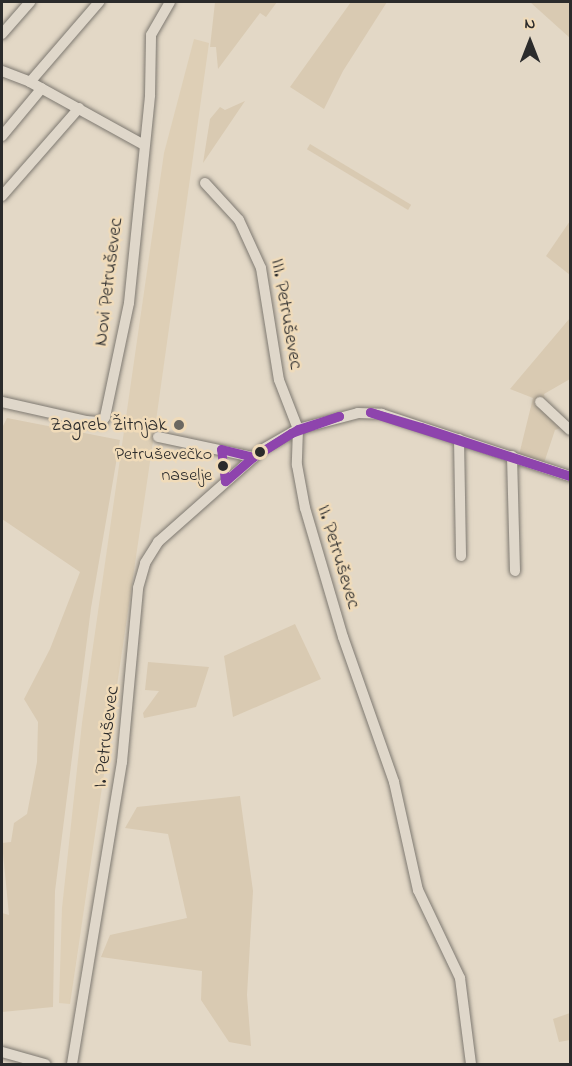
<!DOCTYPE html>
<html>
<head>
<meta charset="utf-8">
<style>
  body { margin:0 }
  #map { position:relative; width:572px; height:1066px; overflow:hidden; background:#e3d8c6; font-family:"Indie Flower",sans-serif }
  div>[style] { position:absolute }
  .built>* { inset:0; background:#decfb6 }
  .green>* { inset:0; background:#d9cab2; transform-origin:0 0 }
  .roads { filter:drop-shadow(0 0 2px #7e7971) drop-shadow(0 0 2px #7e7971) }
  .minor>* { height:10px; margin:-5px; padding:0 5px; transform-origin:5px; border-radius:5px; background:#dfd7ca }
  .bus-1>* { height:9px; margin:-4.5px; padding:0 4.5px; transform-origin:4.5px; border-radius:4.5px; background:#8e44ad }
  .dots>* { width:16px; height:16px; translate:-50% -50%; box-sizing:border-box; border:3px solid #f0dbb9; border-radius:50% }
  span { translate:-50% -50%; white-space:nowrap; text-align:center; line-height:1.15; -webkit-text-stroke:5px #f0dbb9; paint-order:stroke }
  .bus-label { font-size:18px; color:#2b2b2b }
  .right { translate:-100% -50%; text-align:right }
  .street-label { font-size:20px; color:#2b2b2b }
  .poi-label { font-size:20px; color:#2b2b2b }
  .frame { position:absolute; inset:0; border:3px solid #2b2b2b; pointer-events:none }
  .north { position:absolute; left:500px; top:12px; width:60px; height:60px; -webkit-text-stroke:4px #f0dbb9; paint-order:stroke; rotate:0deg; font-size:16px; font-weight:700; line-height:24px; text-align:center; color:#2b2b2b }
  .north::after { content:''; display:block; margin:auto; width:21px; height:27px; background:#2b2b2b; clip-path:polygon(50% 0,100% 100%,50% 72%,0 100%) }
</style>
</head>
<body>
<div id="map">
  <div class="built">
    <div style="clip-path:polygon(194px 39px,209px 43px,155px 428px,70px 1004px,59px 1003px,62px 908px,82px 723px,164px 153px)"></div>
  </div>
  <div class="green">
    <div style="clip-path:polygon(215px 2px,277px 2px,266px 17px,260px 13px,218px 69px,216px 47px,210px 47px)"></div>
    <div style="clip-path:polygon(351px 2px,387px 2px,343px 71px,324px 109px,290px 87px)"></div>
    <div style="clip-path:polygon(530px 2px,570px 2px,570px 38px)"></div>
    <div style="clip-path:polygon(245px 101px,203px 163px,210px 119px,220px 107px,225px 110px)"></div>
    <div style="left:310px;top:144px;width:118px;height:6px;rotate:31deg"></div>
    <div style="clip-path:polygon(570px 221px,570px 275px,546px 256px)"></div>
    <div style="clip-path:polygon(570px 318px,570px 379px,544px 394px,546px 406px,564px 427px,555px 430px,544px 463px,519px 455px,533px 398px,510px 389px)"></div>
    <div style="clip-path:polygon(7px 418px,120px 440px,91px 608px,55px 891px,53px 1007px,2px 1012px,2px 913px,9px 915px,2px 843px,11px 842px,14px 823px,27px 814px,37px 762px,38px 722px,24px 699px,50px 649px,80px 572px,2px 519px,2px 428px)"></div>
    <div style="clip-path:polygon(295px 624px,321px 679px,233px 717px,224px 656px)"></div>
    <div style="clip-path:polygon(148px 662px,209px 667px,196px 707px,144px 718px,143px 713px,159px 691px,145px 690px)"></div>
    <div style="clip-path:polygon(240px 796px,253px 891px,247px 995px,251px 1046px,229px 1042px,201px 1000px,202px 971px,101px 957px,110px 935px,187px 918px,168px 834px,125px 828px,137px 807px)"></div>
    <div style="clip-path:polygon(570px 1013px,570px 1040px,559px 1042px,553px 1019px)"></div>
  </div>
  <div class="roads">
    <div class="minor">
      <div style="left:2px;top:34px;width:43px;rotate:-48.8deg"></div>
      <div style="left:2px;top:71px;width:30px;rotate:21deg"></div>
      <div style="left:30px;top:82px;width:130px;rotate:28.9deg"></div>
      <div style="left:30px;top:82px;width:106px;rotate:-49.2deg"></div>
      <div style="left:2px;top:136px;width:62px;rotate:-50.2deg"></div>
      <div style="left:205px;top:183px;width:50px;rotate:47.4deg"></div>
      <div style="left:239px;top:220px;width:53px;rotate:65.4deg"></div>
      <div style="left:261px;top:268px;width:113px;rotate:80.9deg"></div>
      <div style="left:279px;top:380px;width:53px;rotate:68.8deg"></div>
      <div style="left:298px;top:429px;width:36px;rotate:92deg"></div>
      <div style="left:297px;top:465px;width:44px;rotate:79.5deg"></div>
      <div style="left:305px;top:508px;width:134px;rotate:73.6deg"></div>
      <div style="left:343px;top:637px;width:154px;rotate:70.6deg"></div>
      <div style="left:394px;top:782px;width:111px;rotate:77.5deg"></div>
      <div style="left:418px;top:890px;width:98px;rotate:64.5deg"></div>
      <div style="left:460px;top:978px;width:87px;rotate:82.7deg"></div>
      <div style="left:2px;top:196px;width:117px;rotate:-48.8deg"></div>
      <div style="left:2px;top:402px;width:86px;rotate:12.7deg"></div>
      <div style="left:86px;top:421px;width:16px;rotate:4deg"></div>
      <div style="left:102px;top:422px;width:6px;rotate:-59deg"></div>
      <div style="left:105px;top:417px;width:116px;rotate:-78.1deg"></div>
      <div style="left:129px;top:303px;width:209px;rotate:-84.2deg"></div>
      <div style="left:150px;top:95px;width:60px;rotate:-89deg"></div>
      <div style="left:151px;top:35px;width:38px;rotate:-60deg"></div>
      <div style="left:540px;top:402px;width:41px;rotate:43deg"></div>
      <div style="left:158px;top:437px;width:97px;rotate:11.9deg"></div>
      <div style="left:459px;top:439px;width:117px;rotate:89deg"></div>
      <div style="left:512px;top:456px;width:115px;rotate:88.5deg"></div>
      <div style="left:2px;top:1052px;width:45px;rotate:15.6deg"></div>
      <div style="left:72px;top:1064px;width:306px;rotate:-80.6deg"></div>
      <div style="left:122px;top:762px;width:175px;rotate:-84.7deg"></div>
      <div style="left:138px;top:588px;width:26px;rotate:-74deg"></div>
      <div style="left:145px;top:563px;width:25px;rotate:-58deg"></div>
      <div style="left:158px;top:542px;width:140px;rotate:-41.5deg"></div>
      <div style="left:263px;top:449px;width:40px;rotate:-29.7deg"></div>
      <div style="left:298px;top:429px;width:62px;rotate:-14.9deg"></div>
      <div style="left:358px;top:413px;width:24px;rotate:2deg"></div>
      <div style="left:382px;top:414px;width:198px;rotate:18.3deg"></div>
    </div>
  </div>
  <div class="bus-1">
    <div style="left:370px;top:412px;width:53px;rotate:16.4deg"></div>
    <div style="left:421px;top:427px;width:157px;rotate:18.2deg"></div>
    <div style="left:570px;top:476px;width:210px;rotate:-162.3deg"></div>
    <div style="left:221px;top:449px;width:33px;rotate:14deg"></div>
    <div style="left:253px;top:457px;width:37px;rotate:139deg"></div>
    <div style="left:225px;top:481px;width:32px;rotate:-97deg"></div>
    <div style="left:253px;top:457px;width:53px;rotate:-31.9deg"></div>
    <div style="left:298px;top:429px;width:43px;rotate:-17.6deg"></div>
    <div style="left:253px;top:457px;width:45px;rotate:-32.3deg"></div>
    <div style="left:291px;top:433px;width:51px;rotate:-19.5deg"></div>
  </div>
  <div class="dots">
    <div style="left:179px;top:425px;background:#6b6861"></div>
    <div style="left:260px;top:452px;background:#2b2b2b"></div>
    <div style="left:223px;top:466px;background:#2b2b2b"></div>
  </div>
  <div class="bus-label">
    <span class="right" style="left:212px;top:466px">Petruševečko<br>naselje</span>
  </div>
  <div class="street-label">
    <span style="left:109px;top:282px;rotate:-83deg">Novi Petruševec</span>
    <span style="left:286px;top:314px;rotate:80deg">III. Petruševec</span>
    <span style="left:338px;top:557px;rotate:73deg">II. Petruševec</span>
    <span style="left:107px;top:737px;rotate:-83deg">I. Petruševec</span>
  </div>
  <div class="poi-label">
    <span class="right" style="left:167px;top:425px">Zagreb Žitnjak</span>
  </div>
  <div class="frame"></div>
  <div class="north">N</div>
</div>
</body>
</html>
